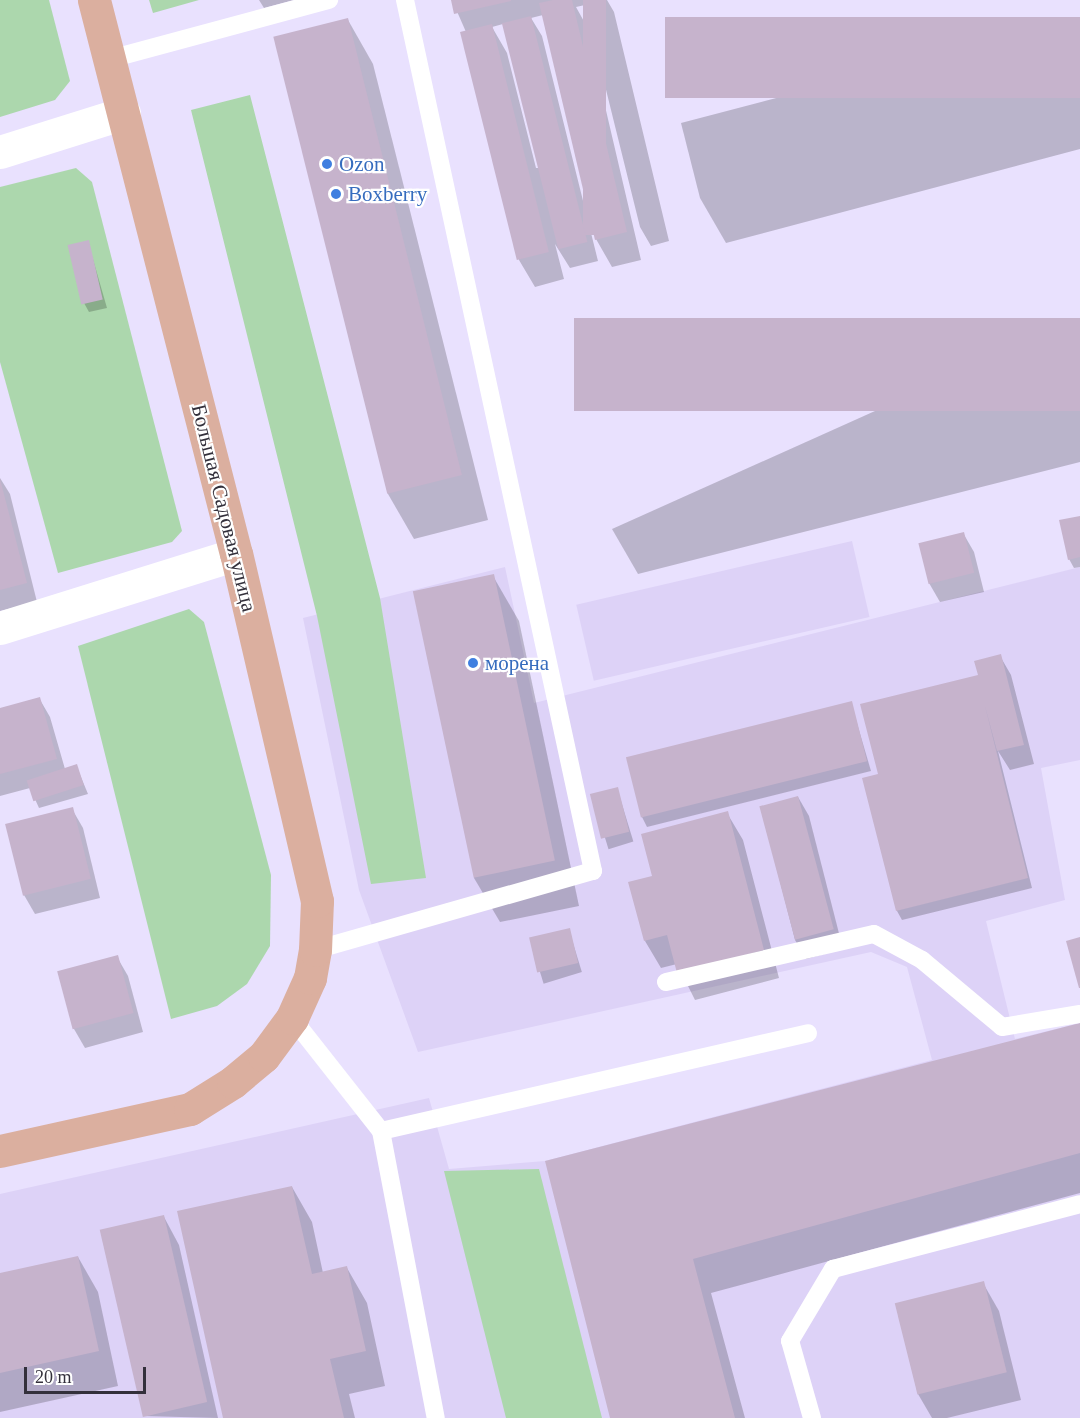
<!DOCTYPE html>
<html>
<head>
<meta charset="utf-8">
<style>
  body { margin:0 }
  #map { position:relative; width:1080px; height:1418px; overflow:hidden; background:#e9e1fe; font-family:"Times New Roman",serif }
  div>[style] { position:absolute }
  .built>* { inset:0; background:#ddd2f7; transform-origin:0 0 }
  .green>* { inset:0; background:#acd7ad }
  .shadow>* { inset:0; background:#0003; transform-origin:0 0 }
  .building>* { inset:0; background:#c6b3cc; transform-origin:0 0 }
  .lane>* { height:18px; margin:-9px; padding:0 9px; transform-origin:9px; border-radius:9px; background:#fff }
  .street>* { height:33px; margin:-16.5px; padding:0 16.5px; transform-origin:16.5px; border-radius:16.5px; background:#fff }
  .primary>* { height:33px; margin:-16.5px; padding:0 16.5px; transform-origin:16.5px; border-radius:16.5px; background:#dbaf9f }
  .dots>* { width:16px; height:16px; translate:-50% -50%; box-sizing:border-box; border:3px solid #fff; border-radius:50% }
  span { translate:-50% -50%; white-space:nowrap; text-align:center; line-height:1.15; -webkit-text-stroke:4.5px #fff; paint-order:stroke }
  .shop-label { font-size:21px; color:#366cbe }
  .left { translate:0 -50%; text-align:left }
  .street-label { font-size:21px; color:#33303b }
  .scale { position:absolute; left:24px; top:1367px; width:122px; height:27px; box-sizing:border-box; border:3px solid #33303b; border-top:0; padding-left:8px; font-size:18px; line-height:21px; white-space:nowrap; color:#33303b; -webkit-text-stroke:4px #fff; paint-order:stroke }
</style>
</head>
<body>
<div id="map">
  <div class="built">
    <div style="left:852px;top:541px;width:78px;height:283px;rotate:77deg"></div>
    <div style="clip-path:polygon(505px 567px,534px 703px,1080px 567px,1080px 760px,1041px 768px,1065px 900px,986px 921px,1015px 1039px,1080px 1023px,1080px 1418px,0 1418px,0 1194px,429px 1098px,449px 1169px,545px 1161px,932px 1060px,907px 967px,871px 952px,418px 1052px,359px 890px,303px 618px)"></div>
  </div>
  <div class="green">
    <div style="clip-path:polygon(0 0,49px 0,70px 81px,55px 100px,0 117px)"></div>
    <div style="clip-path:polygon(149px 0,199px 0,153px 13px)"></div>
    <div style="clip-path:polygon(250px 95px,380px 598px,426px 878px,371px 884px,317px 616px,191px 110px)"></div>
    <div style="clip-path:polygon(76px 168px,92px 182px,182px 531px,172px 542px,58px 573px,0 362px,0 187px)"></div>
    <div style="clip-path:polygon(189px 609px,204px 622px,271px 875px,270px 946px,247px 984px,217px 1006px,171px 1019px,78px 646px)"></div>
    <div style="clip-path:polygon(539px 1169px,602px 1418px,506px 1418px,444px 1171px)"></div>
  </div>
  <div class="shadow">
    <div style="clip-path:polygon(259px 0,294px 0,264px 8px)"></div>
    <div style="clip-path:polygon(evenodd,452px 0,607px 0,614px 12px,669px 241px,651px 246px,640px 227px,585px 5px,576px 7px,586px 25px,641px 260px,612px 267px,596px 239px,543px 15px,531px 18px,542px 36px,598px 261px,570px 268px,555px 244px,564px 279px,535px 287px,519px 260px,466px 32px,452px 0,503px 24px,539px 168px,536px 168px,507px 53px,492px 27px,503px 24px)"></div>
    <div style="clip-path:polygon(1080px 18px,1080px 149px,726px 243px,700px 198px,681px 123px)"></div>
    <div style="clip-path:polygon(348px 20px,373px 64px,488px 520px,414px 539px,388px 494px,275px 38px)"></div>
    <div style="clip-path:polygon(88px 242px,107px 308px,89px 312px,84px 303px)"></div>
    <div style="clip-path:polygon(1080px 319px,1080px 462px,638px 574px,612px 529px)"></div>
    <div style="clip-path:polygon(0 478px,10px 494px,37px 602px,0 611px)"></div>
    <div style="clip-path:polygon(1080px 517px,1080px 567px,1074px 568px,1069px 559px)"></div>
    <div style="clip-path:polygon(963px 533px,974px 552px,984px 592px,940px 602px,929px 583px)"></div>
    <div style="clip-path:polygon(493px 576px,519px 621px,579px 906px,500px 922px,474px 878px)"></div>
    <div style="clip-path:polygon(1000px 656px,1011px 675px,1034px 764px,1010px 770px,998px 751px,1032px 888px,902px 920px,897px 911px,880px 775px)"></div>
    <div style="clip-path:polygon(39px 698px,50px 717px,65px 769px,76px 765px,88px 794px,39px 808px,30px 788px,0 796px,0 709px)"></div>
    <div style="clip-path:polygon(851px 703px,871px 771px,647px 827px,642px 817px)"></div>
    <div style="left:617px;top:788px;width:56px;height:26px;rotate:73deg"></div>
    <div style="clip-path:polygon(798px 797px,809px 816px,843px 949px,806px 959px,795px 940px,761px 807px)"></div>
    <div style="clip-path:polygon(72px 809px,83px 828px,100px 898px,35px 914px,24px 895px)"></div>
    <div style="clip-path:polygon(727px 813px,743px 840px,779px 978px,695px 1000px,677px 964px,661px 968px,645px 941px,654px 877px)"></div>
    <div style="left:569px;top:930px;width:44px;height:40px;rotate:73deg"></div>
    <div style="clip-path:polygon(117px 957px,128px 976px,143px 1032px,85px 1048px,74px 1029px,59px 973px)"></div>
    <div style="clip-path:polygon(1080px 1026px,1080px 1193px,711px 1293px,745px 1418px,612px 1418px,547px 1163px)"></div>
    <div style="clip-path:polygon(292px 1187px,312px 1222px,323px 1273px,347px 1268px,367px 1303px,385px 1386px,349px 1394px,355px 1418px,224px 1418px)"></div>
    <div style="clip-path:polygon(164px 1217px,179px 1245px,218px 1418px,143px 1416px)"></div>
    <div style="clip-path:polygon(78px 1257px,98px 1292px,118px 1386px,0 1412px,0 1274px)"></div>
    <div style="clip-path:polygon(983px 1283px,999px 1311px,1021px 1400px,947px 1418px,932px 1418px,918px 1394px,896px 1305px)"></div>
  </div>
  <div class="building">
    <div style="clip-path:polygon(451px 0,511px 0,511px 1px,454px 14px)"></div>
    <div style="clip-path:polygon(553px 0,572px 0,627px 232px,595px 240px,539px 3px)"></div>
    <div style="left:583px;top:0;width:23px;height:235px"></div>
    <div style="left:531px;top:16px;width:233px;height:30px;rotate:76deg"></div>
    <div style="left:1080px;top:17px;width:81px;height:415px;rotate:90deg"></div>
    <div style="left:348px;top:18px;width:471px;height:77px;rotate:76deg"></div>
    <div style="left:492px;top:24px;width:235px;height:33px;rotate:76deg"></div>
    <div style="left:89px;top:240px;width:61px;height:22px;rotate:77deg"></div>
    <div style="left:1080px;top:318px;width:93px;height:506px;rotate:90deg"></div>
    <div style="clip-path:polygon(0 479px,27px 583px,0 590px)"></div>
    <div style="clip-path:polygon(1080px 516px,1080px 557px,1068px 560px,1059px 520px)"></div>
    <div style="left:964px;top:532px;width:42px;height:47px;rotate:76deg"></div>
    <div style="left:494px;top:574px;width:293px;height:83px;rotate:78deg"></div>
    <div style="clip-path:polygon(1001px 654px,1024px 745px,997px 751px,985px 706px,1028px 878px,896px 911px,862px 778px,878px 774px,860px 704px,978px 675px,974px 661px)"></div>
    <div style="clip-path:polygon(40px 697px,57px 759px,0 774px,0 708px)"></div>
    <div style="left:852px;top:701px;width:62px;height:233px;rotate:76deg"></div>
    <div style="left:77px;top:764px;width:22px;height:53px;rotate:72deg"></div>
    <div style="left:618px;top:787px;width:46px;height:29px;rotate:76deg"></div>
    <div style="left:798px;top:796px;width:138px;height:40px;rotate:75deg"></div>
    <div style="left:73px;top:807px;width:74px;height:70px;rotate:76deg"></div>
    <div style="clip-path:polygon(728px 811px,764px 950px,677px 973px,667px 935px,644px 941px,628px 882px,652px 876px,641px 834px)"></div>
    <div style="left:570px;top:928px;width:36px;height:42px;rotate:77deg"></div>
    <div style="clip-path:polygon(1080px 937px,1080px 988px,1079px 988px,1066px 941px)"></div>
    <div style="left:118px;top:955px;width:60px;height:63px;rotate:75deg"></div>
    <div style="clip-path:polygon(1080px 1023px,1080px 1153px,693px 1259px,735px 1418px,610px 1418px,545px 1161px)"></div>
    <div style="clip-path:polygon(292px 1186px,312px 1274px,347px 1266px,366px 1351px,330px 1359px,344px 1418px,223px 1418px,177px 1211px)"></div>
    <div style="left:164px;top:1215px;width:192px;height:66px;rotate:77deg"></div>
    <div style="clip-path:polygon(78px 1256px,99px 1351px,0 1373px,0 1273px)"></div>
    <div style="left:984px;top:1281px;width:94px;height:92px;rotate:76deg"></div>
  </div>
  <div class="lane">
    <div style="left:110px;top:59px;width:227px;rotate:-15.1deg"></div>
    <div style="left:315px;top:950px;width:289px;rotate:-15.9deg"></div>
    <div style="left:593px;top:871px;width:891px;rotate:-102.18deg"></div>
    <div style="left:666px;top:982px;width:213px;rotate:-13deg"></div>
    <div style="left:874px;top:934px;width:55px;rotate:28.4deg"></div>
    <div style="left:922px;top:960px;width:104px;rotate:39.9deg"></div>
    <div style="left:1002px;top:1027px;width:79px;rotate:-9.5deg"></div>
    <div style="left:292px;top:1018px;width:144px;rotate:51.8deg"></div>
    <div style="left:381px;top:1131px;width:292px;rotate:79.2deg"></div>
    <div style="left:381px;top:1131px;width:438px;rotate:-12.9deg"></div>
    <div style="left:812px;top:1418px;width:80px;rotate:-105.9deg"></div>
    <div style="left:790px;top:1341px;width:84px;rotate:-59.2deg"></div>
    <div style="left:833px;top:1269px;width:255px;rotate:-14.7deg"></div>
  </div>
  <div class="street">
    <div style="left:0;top:152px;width:130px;rotate:-17.5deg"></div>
    <div style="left:0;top:628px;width:247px;rotate:-17.4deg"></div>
  </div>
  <div class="primary">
    <div style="left:0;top:1151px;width:195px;rotate:-12.5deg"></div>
    <div style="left:190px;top:1109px;width:51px;rotate:-32.1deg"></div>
    <div style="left:233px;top:1082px;width:40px;rotate:-40deg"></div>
    <div style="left:264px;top:1056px;width:47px;rotate:-53.6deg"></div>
    <div style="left:292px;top:1018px;width:44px;rotate:-65.8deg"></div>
    <div style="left:310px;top:978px;width:28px;rotate:-80deg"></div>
    <div style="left:315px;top:950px;width:49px;rotate:-87.7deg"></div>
    <div style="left:317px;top:901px;width:356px;rotate:-103.1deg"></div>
    <div style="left:236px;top:554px;width:572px;rotate:-104.38deg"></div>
  </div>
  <div class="dots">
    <div style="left:327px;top:164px;background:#3f7fe0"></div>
    <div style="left:336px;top:194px;background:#3f7fe0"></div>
    <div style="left:473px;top:663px;background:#3f7fe0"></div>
  </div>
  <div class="shop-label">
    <span class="left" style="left:339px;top:164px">Ozon</span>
    <span class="left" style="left:348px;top:194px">Boxberry</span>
    <span class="left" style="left:485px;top:663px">морена</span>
  </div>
  <div class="street-label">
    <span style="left:224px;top:508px;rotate:76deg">Большая Садовая улица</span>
  </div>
  <div class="scale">20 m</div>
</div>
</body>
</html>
